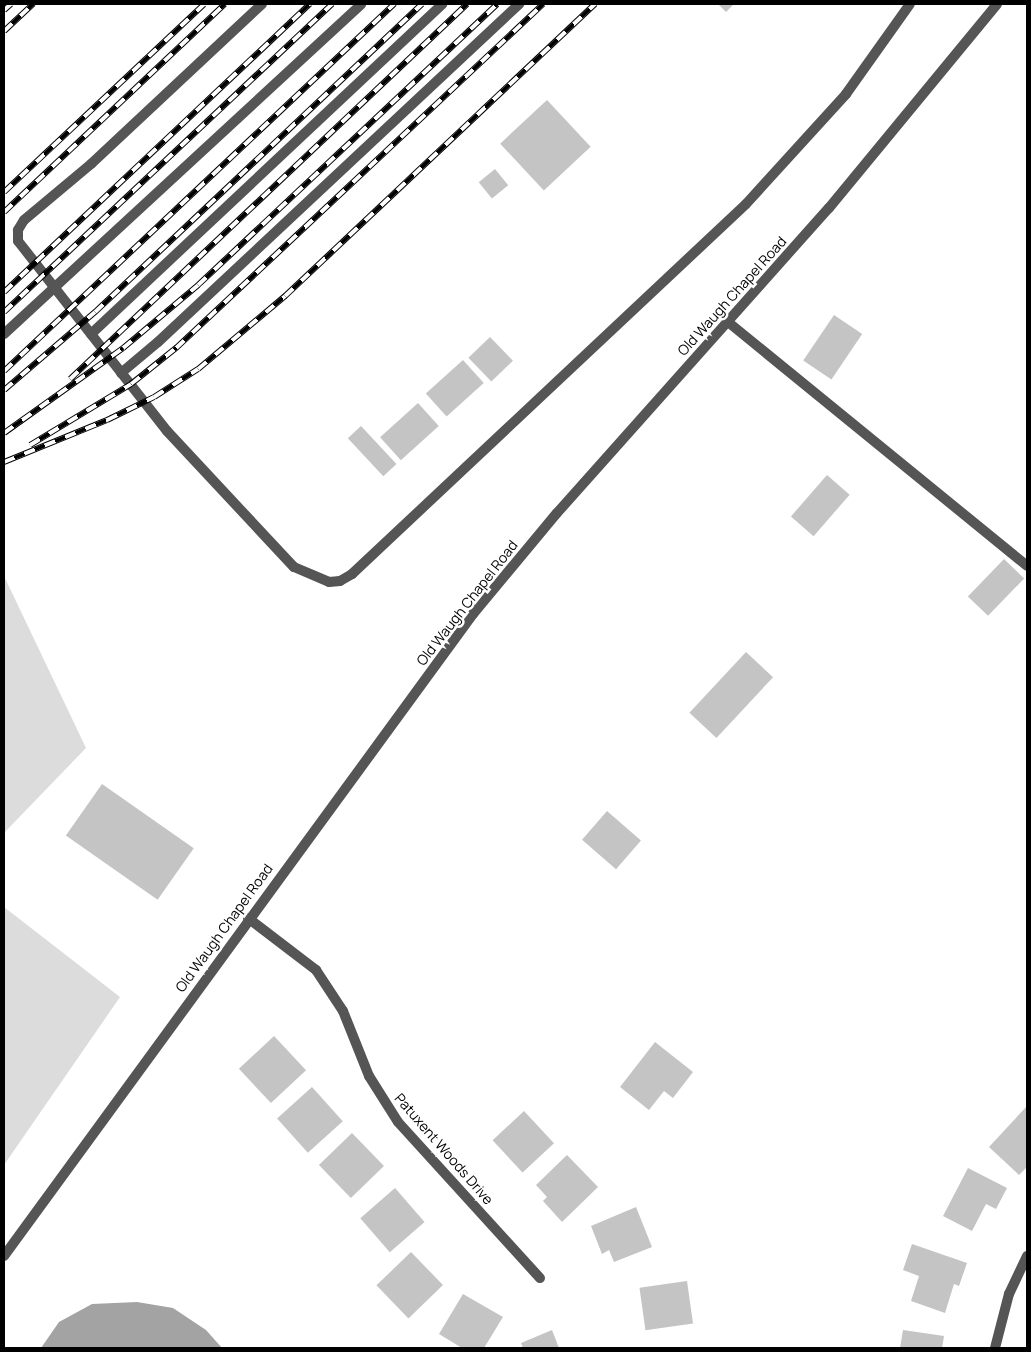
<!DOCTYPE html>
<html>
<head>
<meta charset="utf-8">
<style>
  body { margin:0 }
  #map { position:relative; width:1031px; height:1352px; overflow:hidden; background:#fff; font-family:Manrope,sans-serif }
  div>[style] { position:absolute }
  .green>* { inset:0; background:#dcdcdc }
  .water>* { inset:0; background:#a3a3a3 }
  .building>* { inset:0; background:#c4c4c4; transform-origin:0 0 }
  .service>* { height:10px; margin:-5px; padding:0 5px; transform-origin:5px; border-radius:5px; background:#555 }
  .minor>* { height:10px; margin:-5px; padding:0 5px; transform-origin:5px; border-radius:5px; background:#555 }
  .rail>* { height:5.5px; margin-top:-2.75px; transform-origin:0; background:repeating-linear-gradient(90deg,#fff 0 11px,#000 0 22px); box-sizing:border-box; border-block:1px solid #000 }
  span { translate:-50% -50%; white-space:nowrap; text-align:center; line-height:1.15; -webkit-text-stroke:5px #fff; paint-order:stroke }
  .street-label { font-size:14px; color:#000 }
  .frame { position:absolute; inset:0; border:5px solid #000; pointer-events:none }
</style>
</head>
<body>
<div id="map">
  <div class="green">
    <div style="clip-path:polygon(4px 576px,86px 748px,4px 833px)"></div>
    <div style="clip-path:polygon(4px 907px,120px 997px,4px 1165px)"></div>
  </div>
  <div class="water">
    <div style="clip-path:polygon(137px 1302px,173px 1308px,206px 1330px,222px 1348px,41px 1348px,59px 1322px,92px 1304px)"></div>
  </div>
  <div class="building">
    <div style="clip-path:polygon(718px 4px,734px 4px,726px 12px)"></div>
    <div style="left:547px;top:100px;width:64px;height:64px;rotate:47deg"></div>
    <div style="left:495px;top:169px;width:21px;height:21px;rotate:51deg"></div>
    <div style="left:834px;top:315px;width:34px;height:55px;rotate:34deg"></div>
    <div style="left:490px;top:337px;width:33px;height:30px;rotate:46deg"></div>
    <div style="left:463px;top:360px;width:31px;height:50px;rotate:48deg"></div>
    <div style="left:418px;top:403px;width:31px;height:51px;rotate:48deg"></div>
    <div style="left:361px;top:426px;width:52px;height:18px;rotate:47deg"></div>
    <div style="left:827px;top:475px;width:30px;height:55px;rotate:41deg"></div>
    <div style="left:1004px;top:559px;width:28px;height:52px;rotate:44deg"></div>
    <div style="left:746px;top:652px;width:37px;height:83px;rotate:43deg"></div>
    <div style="left:102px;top:784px;width:112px;height:63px;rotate:35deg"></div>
    <div style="left:607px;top:811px;width:45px;height:38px;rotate:41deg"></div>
    <div style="left:274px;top:1036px;width:47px;height:48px;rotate:47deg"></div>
    <div style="clip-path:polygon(655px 1042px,693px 1072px,673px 1098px,664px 1091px,649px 1110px,620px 1087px)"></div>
    <div style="left:312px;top:1087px;width:46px;height:47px;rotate:48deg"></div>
    <div style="clip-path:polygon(1027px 1106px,1027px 1167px,1019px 1175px,989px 1147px)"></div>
    <div style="left:524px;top:1111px;width:44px;height:43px;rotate:47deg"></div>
    <div style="left:352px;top:1133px;width:46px;height:46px;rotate:46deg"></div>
    <div style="clip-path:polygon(567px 1155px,598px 1187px,562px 1222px,543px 1201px,547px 1197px,536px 1185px)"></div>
    <div style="clip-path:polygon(968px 1168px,1007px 1188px,996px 1209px,986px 1204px,972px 1231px,943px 1216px)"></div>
    <div style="left:395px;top:1188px;width:45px;height:46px;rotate:49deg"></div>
    <div style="clip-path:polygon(636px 1207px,652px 1247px,614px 1262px,609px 1250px,602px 1254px,591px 1226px)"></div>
    <div style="clip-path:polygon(912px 1244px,967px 1263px,959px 1286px,954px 1284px,945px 1313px,911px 1301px,919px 1276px,903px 1270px)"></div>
    <div style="left:411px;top:1252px;width:46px;height:48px;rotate:46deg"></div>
    <div style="left:687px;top:1281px;width:43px;height:48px;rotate:82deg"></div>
    <div style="clip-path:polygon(463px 1294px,503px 1317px,484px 1348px,462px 1348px,439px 1334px)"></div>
    <div style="clip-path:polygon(552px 1330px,559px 1348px,523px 1348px,521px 1343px)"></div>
    <div style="clip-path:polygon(903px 1330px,944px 1336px,942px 1348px,900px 1348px)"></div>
  </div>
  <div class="service">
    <div style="left:262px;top:4px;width:234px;rotate:136.9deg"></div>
    <div style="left:91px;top:164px;width:87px;rotate:140.1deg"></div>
    <div style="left:24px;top:220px;width:12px;rotate:121deg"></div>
    <div style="left:18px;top:230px;width:11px;rotate:90deg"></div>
    <div style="left:18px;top:241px;width:241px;rotate:51.9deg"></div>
    <div style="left:167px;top:431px;width:186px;rotate:47deg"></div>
    <div style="left:294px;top:567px;width:38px;rotate:23deg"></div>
    <div style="left:329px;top:582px;width:11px;rotate:-5deg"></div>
    <div style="left:340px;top:581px;width:14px;rotate:-30deg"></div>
    <div style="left:352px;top:574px;width:540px;rotate:-43.2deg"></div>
    <div style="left:746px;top:204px;width:149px;rotate:-47.7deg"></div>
    <div style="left:846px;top:94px;width:110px;rotate:-54.6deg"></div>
    <div style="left:728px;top:322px;width:386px;rotate:39.2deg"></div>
    <div style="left:4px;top:334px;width:486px;rotate:-42.7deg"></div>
    <div style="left:91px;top:334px;width:482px;rotate:-43.2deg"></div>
    <div style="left:121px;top:373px;width:48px;rotate:-40deg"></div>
    <div style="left:158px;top:342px;width:495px;rotate:-43.1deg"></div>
  </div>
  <div class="minor">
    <div style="left:248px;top:918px;width:86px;rotate:37.4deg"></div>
    <div style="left:316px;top:970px;width:49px;rotate:56.6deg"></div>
    <div style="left:343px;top:1011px;width:70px;rotate:68.2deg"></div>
    <div style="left:369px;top:1076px;width:54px;rotate:57.8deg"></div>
    <div style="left:398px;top:1122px;width:211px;rotate:47.7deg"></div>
    <div style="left:4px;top:1256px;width:795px;rotate:-53.85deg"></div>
    <div style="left:473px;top:614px;width:131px;rotate:-50.3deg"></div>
    <div style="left:557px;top:513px;width:409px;rotate:-48.3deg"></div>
    <div style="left:829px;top:208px;width:264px;rotate:-50.5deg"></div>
    <div style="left:995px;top:1348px;width:56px;rotate:-75.5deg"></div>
    <div style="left:1009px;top:1294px;width:42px;rotate:-64.7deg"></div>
  </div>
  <div class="rail">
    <div style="left:4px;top:10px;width:9px;rotate:-41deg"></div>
    <div style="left:4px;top:31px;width:40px;rotate:-43deg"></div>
    <div style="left:4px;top:192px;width:274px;rotate:-43.2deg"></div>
    <div style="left:4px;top:212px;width:303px;rotate:-43.3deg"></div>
    <div style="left:4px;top:292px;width:420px;rotate:-43.3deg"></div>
    <div style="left:4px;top:312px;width:450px;rotate:-43.2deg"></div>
    <div style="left:4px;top:371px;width:536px;rotate:-43.26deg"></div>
    <div style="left:70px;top:379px;width:546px;rotate:-43.37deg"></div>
    <div style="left:4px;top:390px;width:120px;rotate:-40.6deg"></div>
    <div style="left:95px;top:312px;width:449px;rotate:-43.3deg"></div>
    <div style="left:4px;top:433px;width:146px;rotate:-35.5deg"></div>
    <div style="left:123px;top:348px;width:98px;rotate:-40deg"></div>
    <div style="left:198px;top:285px;width:410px;rotate:-43.2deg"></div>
    <div style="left:30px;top:445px;width:118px;rotate:-31.1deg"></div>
    <div style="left:131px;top:384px;width:58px;rotate:-38.7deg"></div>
    <div style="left:176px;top:348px;width:503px;rotate:-43.15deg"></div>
    <div style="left:4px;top:462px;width:111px;rotate:-22.2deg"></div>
    <div style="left:107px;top:420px;width:52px;rotate:-26.1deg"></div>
    <div style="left:154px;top:397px;width:52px;rotate:-32.5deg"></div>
    <div style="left:198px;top:369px;width:114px;rotate:-40deg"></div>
    <div style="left:285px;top:296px;width:426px;rotate:-43.3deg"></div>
  </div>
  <div class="street-label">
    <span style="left:732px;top:296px;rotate:-48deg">Old Waugh Chapel Road</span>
    <span style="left:467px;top:603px;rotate:-52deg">Old Waugh Chapel Road</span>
    <span style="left:224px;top:928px;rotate:-54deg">Old Waugh Chapel Road</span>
    <span style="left:444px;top:1149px;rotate:49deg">Patuxent Woods Drive</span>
  </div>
  <div class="frame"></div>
</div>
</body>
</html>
